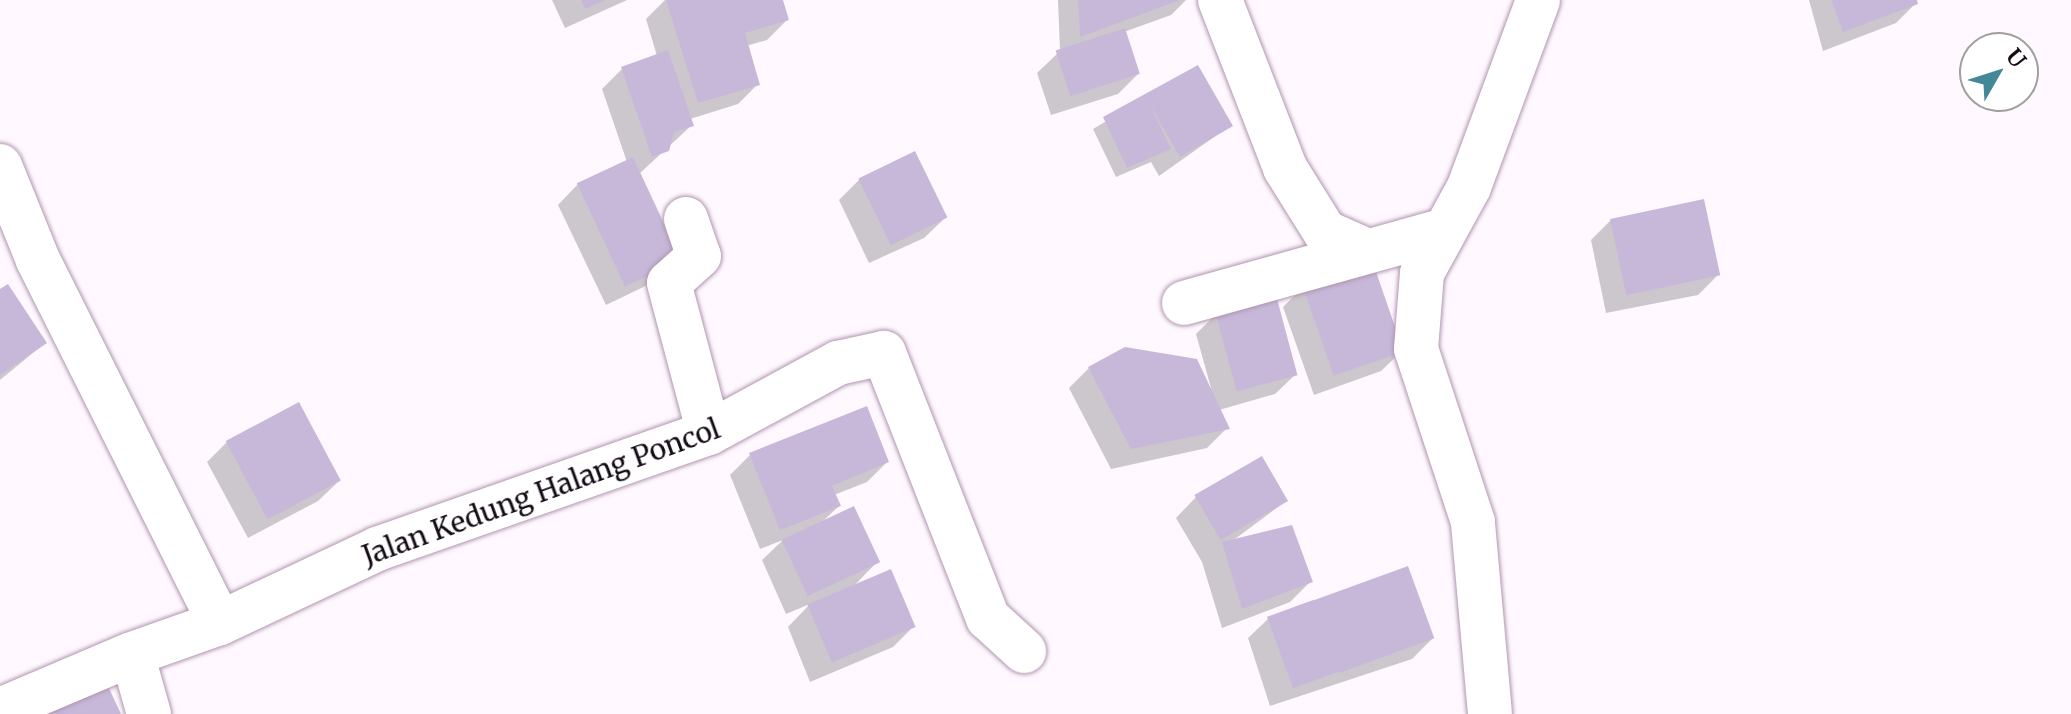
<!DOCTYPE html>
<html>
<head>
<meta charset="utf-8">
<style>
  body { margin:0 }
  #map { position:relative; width:2071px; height:714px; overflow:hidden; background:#fff9ff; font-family:Merriweather,serif }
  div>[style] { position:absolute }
  .shadow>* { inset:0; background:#0003 }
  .building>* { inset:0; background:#c7b8da; transform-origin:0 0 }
  .roads { filter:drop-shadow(0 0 2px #b195b0) drop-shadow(0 0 2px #b195b0) }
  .street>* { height:44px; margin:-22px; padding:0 22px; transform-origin:22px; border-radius:22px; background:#fff }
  span { translate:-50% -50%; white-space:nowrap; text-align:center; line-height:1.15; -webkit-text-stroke:6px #fff; paint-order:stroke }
  .street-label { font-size:28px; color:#140b14 }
  .north { position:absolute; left:1959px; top:32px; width:80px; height:80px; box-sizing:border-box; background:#fff; border:2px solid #a19da1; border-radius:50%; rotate:51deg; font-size:22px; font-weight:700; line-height:32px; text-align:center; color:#140b14 }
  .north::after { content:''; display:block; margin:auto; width:28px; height:36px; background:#438896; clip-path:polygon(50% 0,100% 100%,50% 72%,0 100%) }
</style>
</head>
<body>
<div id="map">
  <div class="shadow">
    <div style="clip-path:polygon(552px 0,627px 0,565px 28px)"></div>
    <div style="clip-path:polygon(665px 0,781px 0,787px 20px,767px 40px,746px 46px,758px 84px,738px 104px,690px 119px,692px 125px,639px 174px,660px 279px,606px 305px,558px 205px,578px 184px,627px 162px,602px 89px,622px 69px,657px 56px,646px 19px)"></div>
    <div style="clip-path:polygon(1058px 0,1186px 0,1171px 15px,1124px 32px,1138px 74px,1118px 94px,1051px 115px,1037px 73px,1060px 51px)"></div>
    <div style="clip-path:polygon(1809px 0,1915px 0,1916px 3px,1896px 23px,1823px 51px)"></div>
    <div style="clip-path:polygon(1145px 98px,1231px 125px,1159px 176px,1151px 162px,1116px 177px,1093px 129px)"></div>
    <div style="clip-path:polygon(914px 154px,945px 218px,924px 238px,869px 263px,839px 200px,859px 180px)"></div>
    <div style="clip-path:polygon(1611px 220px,1718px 275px,1698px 295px,1606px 313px,1591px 240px)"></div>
    <div style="clip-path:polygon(1303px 287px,1402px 351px,1381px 371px,1314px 395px,1283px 307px)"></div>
    <div style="clip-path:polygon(0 291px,45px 343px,0 380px)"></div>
    <div style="clip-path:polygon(1216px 314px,1296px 374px,1275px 394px,1219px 410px,1227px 428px,1207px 448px,1111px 469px,1069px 388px,1089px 368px,1211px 388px,1196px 334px)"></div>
    <div style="clip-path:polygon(227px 442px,339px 481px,318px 501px,248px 538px,207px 462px)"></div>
    <div style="clip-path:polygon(750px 455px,887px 462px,867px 482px,834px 495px,839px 506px,823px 521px,877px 562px,852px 588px,914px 626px,893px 647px,810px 682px,788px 627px,810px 604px,786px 614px,762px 560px,783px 540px,760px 549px,730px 475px)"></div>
    <div style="clip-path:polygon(1196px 497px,1286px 501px,1235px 539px,1310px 582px,1290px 602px,1222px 628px,1202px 562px,1176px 518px)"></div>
    <div style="clip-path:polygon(1407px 568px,1432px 639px,1412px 659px,1270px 706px,1248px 638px,1269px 618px)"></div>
  </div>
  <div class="building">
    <div style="clip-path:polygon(581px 0,606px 0,585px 9px)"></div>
    <div style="clip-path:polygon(666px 0,783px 0,789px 20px,745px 33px,760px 85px,698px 103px)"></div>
    <div style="clip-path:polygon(1078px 0,1180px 0,1080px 37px)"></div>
    <div style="clip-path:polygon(1831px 0,1917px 0,1918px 4px,1843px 32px)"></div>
    <div style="left:1125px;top:28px;width:48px;height:73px;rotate:72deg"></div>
    <div style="clip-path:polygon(668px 50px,694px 126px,674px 132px,669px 151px,652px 157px,621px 67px)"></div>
    <div style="clip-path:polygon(1198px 65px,1233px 126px,1180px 157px,1150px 105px,1171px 149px,1127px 168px,1103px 117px)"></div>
    <div style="left:915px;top:151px;width:74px;height:63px;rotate:64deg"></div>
    <div style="left:633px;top:157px;width:114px;height:62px;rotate:65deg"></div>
    <div style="left:1704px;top:199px;width:78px;height:96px;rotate:78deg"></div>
    <div style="left:1372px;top:260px;width:97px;height:74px;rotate:71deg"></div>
    <div style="clip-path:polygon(8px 284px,47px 343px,0 375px,0 289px)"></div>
    <div style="left:1276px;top:295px;width:83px;height:63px;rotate:75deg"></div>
    <div style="clip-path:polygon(1125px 347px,1197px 359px,1230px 429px,1131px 449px,1088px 367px)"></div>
    <div style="left:299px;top:402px;width:89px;height:83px;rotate:62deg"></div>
    <div style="clip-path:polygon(867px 406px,889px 462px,832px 486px,841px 506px,780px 530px,749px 453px)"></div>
    <div style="left:1262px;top:456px;width:52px;height:78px;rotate:60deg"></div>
    <div style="left:854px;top:506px;width:62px;height:80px;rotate:65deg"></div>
    <div style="clip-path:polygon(1292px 525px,1313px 582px,1242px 609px,1222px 542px)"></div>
    <div style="left:1408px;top:566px;width:77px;height:101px;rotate:70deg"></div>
    <div style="left:891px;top:569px;width:63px;height:91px;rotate:67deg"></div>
    <div style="left:1313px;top:600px;width:76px;height:49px;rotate:70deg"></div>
    <div style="clip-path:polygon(101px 671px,121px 714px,20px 714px)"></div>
  </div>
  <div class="roads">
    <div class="street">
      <div style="left:1220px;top:0;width:180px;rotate:68.8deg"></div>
      <div style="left:1285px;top:168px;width:75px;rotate:58deg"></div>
      <div style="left:1325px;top:232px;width:39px;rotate:24deg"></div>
      <div style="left:0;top:166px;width:101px;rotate:68deg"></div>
      <div style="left:38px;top:260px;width:406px;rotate:63.4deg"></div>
      <div style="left:220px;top:623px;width:174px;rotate:-25.2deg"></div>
      <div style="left:377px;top:549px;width:352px;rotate:-19.3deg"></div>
      <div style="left:709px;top:433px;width:147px;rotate:-28.5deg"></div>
      <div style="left:838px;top:363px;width:47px;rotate:-12.3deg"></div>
      <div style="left:884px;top:353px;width:285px;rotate:68.6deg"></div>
      <div style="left:988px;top:618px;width:49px;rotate:42.5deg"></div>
      <div style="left:686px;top:219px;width:39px;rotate:71deg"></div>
      <div style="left:699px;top:256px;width:40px;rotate:138deg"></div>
      <div style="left:669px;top:283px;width:155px;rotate:75.1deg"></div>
      <div style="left:1184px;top:303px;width:268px;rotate:-15.6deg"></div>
      <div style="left:0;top:710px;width:143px;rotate:-23deg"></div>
      <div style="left:149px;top:714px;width:62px;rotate:-105.8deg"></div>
      <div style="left:132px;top:654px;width:93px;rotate:-19.4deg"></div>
      <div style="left:1490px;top:714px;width:193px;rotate:-95.1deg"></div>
      <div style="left:1473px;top:522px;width:182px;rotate:-108.2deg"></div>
      <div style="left:1416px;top:349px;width:76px;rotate:-85.5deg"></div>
      <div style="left:1422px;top:273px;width:98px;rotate:-61.3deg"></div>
      <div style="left:1469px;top:187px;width:199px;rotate:-69.7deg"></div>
    </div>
  </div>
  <div class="street-label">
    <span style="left:541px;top:492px;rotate:-20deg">Jalan Kedung Halang Poncol</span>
  </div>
  <div class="north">U</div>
</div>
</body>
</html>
